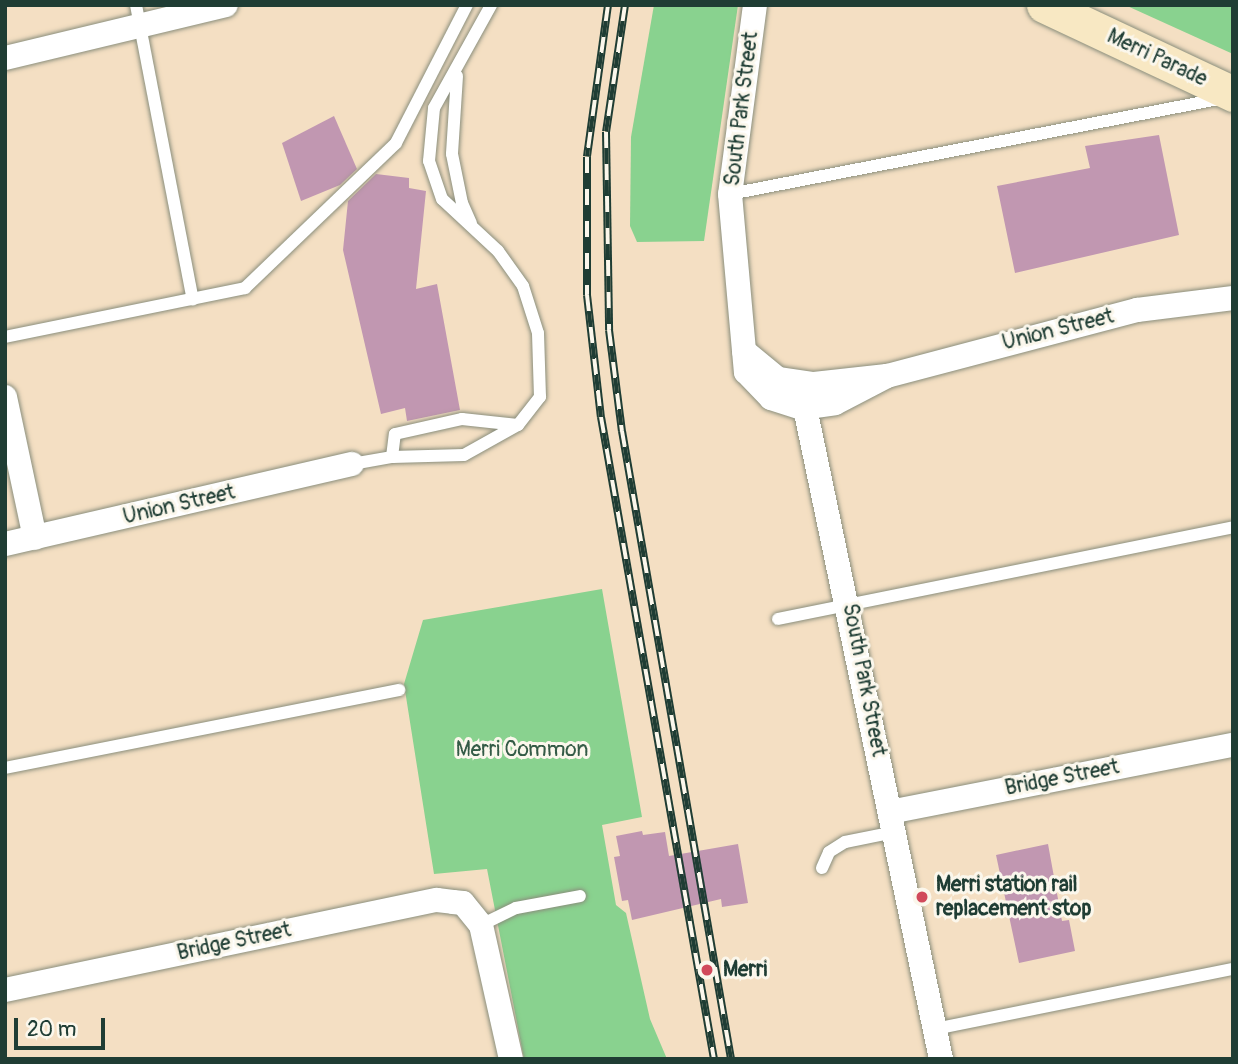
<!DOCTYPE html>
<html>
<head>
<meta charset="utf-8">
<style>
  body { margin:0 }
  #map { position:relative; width:1238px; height:1064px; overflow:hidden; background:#f4dfc3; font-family:Pangolin,sans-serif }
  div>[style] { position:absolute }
  .green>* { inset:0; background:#89d28f }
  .building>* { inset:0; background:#c197b1 }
  .roads { filter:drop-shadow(0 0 2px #8a8e7c) drop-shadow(0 0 2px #8a8e7c) }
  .service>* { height:12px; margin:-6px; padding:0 6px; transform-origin:6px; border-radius:6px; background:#fff }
  .minor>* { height:24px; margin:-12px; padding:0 12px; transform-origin:12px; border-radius:12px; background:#fff }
  .secondary>* { height:35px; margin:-17.5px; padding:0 17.5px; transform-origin:17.5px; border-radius:17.5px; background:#f8e8c3 }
  .rail>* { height:8px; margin-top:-4px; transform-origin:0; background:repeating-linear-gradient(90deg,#fbf7ec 0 16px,#1f3d34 0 32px); box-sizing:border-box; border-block:2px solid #1f3d34 }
  .dots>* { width:19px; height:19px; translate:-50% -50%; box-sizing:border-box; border:4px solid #fbf7ec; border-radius:50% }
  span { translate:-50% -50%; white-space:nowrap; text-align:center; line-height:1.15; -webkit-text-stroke:6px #fbf7ec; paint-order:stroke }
  .street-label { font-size:21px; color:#1f3d34 }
  .park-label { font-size:21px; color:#345b46 }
  .poi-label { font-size:21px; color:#1f3d34; font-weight:700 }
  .left { translate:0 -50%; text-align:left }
  .frame { position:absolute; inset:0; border:7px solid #1f3d34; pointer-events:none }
  .scale { position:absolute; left:14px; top:1018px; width:91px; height:32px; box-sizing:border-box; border:4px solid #1f3d34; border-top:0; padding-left:9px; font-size:21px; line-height:24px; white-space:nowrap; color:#1f3d34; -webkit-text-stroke:5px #fbf7ec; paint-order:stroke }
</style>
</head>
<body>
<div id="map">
  <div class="green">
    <div style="clip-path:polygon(654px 5px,738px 5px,704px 241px,637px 242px,630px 226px,631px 137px)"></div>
    <div style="clip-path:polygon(1125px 5px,1233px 5px,1233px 54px)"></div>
    <div style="clip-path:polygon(602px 589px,642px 817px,602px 825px,616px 905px,626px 913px,650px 1019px,667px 1059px,524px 1059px,487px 869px,434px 874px,404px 684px,423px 620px)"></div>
  </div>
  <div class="building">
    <div style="clip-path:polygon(334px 116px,357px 169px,340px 185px,301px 201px,282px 143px)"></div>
    <div style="clip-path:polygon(1159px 135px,1179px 235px,1015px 273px,997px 186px,1090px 168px,1085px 146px)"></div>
    <div style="clip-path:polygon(376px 174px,409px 178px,409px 188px,426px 191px,416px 289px,437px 284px,460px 410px,407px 421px,405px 408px,381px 414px,343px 250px,348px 201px)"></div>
    <div style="clip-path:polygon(642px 831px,643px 835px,665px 832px,669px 856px,738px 844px,748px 903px,722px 907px,721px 899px,632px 920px,628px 900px,622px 901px,614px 857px,620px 856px,616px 836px)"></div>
    <div style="clip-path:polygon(1048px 844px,1062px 921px,1069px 920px,1075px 951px,1019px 963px,996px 855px)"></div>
  </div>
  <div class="roads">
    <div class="service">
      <div style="left:136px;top:5px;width:300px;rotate:79.1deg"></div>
      <div style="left:457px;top:76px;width:78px;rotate:93.7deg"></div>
      <div style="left:452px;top:154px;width:50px;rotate:78.5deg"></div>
      <div style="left:462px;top:203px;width:22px;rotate:66deg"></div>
      <div style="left:730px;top:194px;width:503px;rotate:-11deg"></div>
      <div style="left:5px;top:337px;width:245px;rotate:-11.5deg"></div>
      <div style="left:245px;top:288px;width:209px;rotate:-43.8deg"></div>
      <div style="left:396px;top:143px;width:155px;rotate:-62.8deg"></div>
      <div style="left:392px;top:457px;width:23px;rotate:-83deg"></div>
      <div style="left:395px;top:434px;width:69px;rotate:-12.6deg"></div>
      <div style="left:462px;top:419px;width:56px;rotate:6.1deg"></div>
      <div style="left:352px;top:464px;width:41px;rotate:-9.9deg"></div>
      <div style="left:392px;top:457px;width:72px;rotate:-1.6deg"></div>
      <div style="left:464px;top:455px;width:62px;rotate:-29.1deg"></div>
      <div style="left:518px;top:425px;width:36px;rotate:-52deg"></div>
      <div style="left:540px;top:397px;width:64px;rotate:-91.8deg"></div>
      <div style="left:538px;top:333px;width:49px;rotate:-107.7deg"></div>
      <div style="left:523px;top:286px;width:43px;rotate:-125.5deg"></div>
      <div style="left:498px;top:251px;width:76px;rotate:-137.1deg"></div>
      <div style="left:442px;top:199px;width:40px;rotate:-108.9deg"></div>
      <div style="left:429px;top:161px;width:53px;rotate:-84.6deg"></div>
      <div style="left:434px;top:108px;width:118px;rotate:-61deg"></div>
      <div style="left:778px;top:619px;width:464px;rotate:-11.4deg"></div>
      <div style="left:5px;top:768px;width:402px;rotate:-11.2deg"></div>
      <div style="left:822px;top:868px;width:17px;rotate:-66deg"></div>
      <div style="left:829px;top:852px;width:19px;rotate:-32deg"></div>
      <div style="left:845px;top:842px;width:50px;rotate:-11.5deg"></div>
      <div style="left:481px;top:925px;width:39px;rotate:-26deg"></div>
      <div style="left:516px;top:908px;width:65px;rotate:-10.6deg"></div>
      <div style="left:935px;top:1029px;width:304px;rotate:-11.4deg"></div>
    </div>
    <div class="minor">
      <div style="left:755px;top:5px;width:191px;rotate:97.5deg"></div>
      <div style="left:730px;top:194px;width:179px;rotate:84.9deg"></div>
      <div style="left:746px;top:372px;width:36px;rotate:46deg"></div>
      <div style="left:771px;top:398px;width:32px;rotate:18deg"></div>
      <div style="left:801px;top:408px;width:34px;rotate:-8deg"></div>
      <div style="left:835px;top:403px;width:59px;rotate:-27.4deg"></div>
      <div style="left:5px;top:58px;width:227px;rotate:-13.5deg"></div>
      <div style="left:744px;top:351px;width:44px;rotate:39.5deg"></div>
      <div style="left:778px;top:379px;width:36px;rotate:8deg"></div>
      <div style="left:814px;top:384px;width:73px;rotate:-6.3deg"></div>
      <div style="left:887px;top:376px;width:259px;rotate:-14.8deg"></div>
      <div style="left:1137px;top:310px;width:97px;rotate:-7.1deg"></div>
      <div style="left:800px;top:384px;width:690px;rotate:78.2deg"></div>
      <div style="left:5px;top:397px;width:144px;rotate:78deg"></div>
      <div style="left:5px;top:544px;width:356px;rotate:-13deg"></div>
      <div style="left:890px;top:812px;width:349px;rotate:-11.1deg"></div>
      <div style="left:5px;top:990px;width:441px;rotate:-11.8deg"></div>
      <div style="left:437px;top:900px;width:16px;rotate:7deg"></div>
      <div style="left:453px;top:902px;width:10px;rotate:6deg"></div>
      <div style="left:463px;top:903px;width:28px;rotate:51deg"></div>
      <div style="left:481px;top:925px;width:137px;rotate:77.4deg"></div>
    </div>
    <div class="secondary">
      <div style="left:1044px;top:5px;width:209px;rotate:25.2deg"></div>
    </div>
  </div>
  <div class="rail">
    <div style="left:608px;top:5px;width:153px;rotate:97.9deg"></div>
    <div style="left:587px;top:157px;width:138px;rotate:90deg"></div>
    <div style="left:587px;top:295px;width:123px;rotate:83.5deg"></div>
    <div style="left:601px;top:417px;width:652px;rotate:80.02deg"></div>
    <div style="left:625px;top:5px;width:128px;rotate:98.5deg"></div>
    <div style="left:606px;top:132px;width:198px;rotate:89.1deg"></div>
    <div style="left:609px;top:330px;width:102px;rotate:82.7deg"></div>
    <div style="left:622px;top:431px;width:637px;rotate:80.15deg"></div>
  </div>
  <div class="dots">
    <div style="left:922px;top:897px;background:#d1495b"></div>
    <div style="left:707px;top:970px;background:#d1495b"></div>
  </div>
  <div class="street-label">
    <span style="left:1157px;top:58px;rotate:25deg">Merri Parade</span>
    <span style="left:742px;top:109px;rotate:-83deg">South Park Street</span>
    <span style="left:1058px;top:330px;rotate:-14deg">Union Street</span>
    <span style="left:179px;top:505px;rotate:-13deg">Union Street</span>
    <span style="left:864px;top:680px;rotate:79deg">South Park Street</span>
    <span style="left:1062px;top:778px;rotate:-11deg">Bridge Street</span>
    <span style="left:234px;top:942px;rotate:-12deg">Bridge Street</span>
  </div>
  <div class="park-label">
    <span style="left:522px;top:750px">Merri Common</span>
  </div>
  <div class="poi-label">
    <span class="left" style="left:936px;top:897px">Merri station rail<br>replacement stop</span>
    <span class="left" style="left:723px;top:970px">Merri</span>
  </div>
  <div class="frame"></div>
  <div class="scale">20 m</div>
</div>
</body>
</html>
